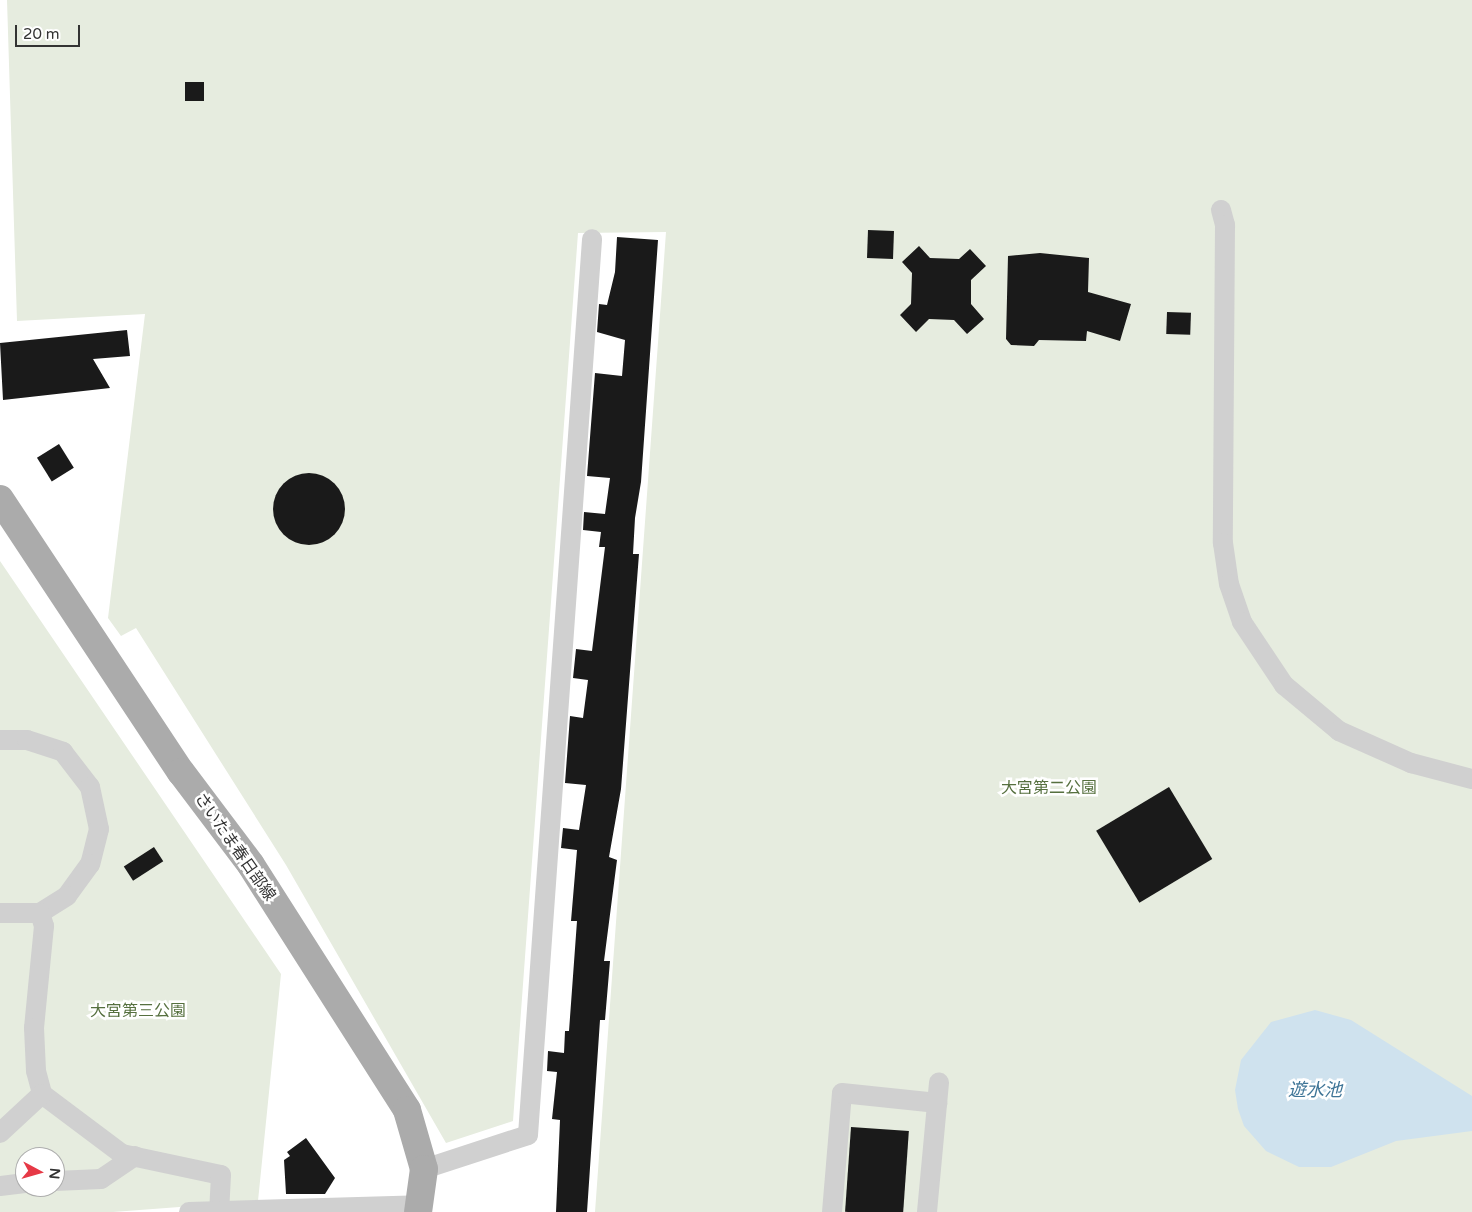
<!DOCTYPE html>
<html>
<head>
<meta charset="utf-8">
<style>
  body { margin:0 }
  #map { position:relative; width:1472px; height:1212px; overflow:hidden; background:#fff; font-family:"Varela Round","Noto Sans JP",sans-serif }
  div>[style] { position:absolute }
  .green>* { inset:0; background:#e6ecdf }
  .water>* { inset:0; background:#cfe2ee }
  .building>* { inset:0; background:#1a1a1a; transform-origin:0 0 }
  .round { border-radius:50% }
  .street>* { height:20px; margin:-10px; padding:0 10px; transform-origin:10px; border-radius:10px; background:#d0d0d0 }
  .primary>* { height:28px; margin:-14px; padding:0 14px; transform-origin:14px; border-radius:14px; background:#ababab }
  span { translate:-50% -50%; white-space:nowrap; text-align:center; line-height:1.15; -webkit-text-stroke:5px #fff; paint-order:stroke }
  .park-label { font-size:16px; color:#56703f }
  .street-label { font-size:16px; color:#333 }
  .water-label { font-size:18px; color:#3f7597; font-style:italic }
  .north { position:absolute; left:15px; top:1147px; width:50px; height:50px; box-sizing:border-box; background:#fff; border:1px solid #adadad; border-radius:50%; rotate:96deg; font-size:14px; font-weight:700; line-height:20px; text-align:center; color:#333 }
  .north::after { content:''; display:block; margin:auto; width:18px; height:22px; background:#e63946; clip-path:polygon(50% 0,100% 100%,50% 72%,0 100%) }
  .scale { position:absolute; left:15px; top:25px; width:65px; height:22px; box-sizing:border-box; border:2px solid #333; border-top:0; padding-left:6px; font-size:15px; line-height:18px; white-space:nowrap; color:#333; -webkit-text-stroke:4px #fff; paint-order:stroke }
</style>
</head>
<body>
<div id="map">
  <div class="green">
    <div style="clip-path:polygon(7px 0,1472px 0,1472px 1212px,595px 1212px,666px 232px,578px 233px,513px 1121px,446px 1143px,286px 865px,136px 628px,121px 636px,108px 618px,145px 314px,17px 321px)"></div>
    <div style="clip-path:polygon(evenodd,0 561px,281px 974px,258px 1201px,113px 1212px,0 1212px,0 561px,25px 1157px,55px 1157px,55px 1187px,25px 1187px,25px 1157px)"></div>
  </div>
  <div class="water">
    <div style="clip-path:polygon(1315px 1010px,1351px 1020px,1472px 1096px,1472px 1131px,1396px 1141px,1331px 1167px,1299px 1167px,1266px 1151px,1244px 1126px,1238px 1109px,1235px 1090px,1241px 1060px,1271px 1022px)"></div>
  </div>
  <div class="building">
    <div style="left:185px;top:82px;width:19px;height:19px"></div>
    <div style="left:868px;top:230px;width:26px;height:28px;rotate:2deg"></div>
    <div style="clip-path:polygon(617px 237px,658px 240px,641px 482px,635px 518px,633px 554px,639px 554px,621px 789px,609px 857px,617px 860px,604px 961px,610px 961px,605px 1020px,600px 1020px,587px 1212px,556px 1212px,560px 1120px,552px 1119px,557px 1072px,547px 1071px,548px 1051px,564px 1053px,565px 1031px,569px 1031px,577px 921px,571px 921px,577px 850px,561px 848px,563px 828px,579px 830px,586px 785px,565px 783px,570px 716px,583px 718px,588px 680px,573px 678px,576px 649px,592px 651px,605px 547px,599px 547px,601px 532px,583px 530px,584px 512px,605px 514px,610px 478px,587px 476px,595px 373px,622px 376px,625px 340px,597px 332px,599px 304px,607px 305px,615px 272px)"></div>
    <div style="clip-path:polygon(919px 246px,930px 258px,959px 259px,970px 249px,986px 266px,971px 280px,971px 304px,984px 319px,967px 334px,954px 320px,929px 319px,916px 332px,900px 315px,911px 304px,912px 273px,902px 262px)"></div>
    <div style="clip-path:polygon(1040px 253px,1089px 258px,1088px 292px,1131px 304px,1120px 341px,1087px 331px,1086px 341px,1039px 340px,1034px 346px,1011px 345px,1006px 339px,1008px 256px)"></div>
    <div style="left:1167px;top:312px;width:24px;height:22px;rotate:2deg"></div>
    <div style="clip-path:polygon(127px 330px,130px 356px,93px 359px,110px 388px,3px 400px,0 343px)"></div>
    <div style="left:59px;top:444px;width:28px;height:26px;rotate:58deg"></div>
    <div class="round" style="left:273px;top:473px;width:72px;height:72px"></div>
    <div style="left:1169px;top:787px;width:84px;height:85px;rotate:59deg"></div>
    <div style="left:154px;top:847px;width:17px;height:36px;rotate:57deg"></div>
    <div style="left:851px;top:1127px;width:58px;height:85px;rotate:4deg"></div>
    <div style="clip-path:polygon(306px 1138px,335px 1178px,325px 1194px,286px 1194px,284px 1160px,290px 1156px,287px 1152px)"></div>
  </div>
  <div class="street">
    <div style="left:1221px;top:210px;width:16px;rotate:75deg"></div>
    <div style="left:1225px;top:225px;width:318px;rotate:90.4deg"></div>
    <div style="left:1223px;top:543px;width:41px;rotate:81.7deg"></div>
    <div style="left:1229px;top:584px;width:40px;rotate:71.1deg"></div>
    <div style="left:1242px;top:622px;width:76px;rotate:56.3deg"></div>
    <div style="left:1284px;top:685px;width:72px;rotate:39.9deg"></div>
    <div style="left:1339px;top:731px;width:79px;rotate:24deg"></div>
    <div style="left:1411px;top:763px;width:63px;rotate:14.7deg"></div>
    <div style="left:0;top:740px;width:27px"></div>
    <div style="left:27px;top:740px;width:38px;rotate:18deg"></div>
    <div style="left:63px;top:752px;width:44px;rotate:52.4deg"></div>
    <div style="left:90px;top:787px;width:43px;rotate:77.9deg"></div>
    <div style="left:99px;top:829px;width:36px;rotate:104deg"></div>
    <div style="left:90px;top:864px;width:39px;rotate:126deg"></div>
    <div style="left:67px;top:896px;width:32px;rotate:148deg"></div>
    <div style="left:40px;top:913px;width:40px;rotate:180deg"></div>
    <div style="left:40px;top:913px;width:14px;rotate:73deg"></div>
    <div style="left:44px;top:926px;width:102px;rotate:95.6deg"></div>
    <div style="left:34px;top:1028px;width:43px;rotate:87.3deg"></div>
    <div style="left:36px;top:1071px;width:24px;rotate:75deg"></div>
    <div style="left:42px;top:1094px;width:100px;rotate:36.9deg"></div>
    <div style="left:122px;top:1154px;width:101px;rotate:12deg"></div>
    <div style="left:221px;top:1175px;width:35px;rotate:93deg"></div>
    <div style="left:0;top:1133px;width:57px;rotate:-42.9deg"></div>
    <div style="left:424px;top:1169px;width:109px;rotate:-18.1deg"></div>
    <div style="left:528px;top:1135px;width:898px;rotate:-85.91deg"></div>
    <div style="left:55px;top:1181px;width:46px;rotate:-2.5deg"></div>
    <div style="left:101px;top:1179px;width:41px;rotate:-34.1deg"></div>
    <div style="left:0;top:1186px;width:25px;rotate:-7deg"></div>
    <div style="left:189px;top:1212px;width:230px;rotate:-1.7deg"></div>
    <div style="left:832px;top:1212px;width:119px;rotate:-85.2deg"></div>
    <div style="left:842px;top:1093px;width:96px;rotate:6deg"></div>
    <div style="left:927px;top:1212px;width:130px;rotate:-84.7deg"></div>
  </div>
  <div class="primary">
    <div style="left:0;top:499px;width:328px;rotate:56.5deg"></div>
    <div style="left:181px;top:772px;width:116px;rotate:53deg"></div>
    <div style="left:251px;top:865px;width:290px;rotate:57.5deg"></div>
    <div style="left:407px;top:1110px;width:61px;rotate:73.9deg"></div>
    <div style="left:424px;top:1169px;width:43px;rotate:97.9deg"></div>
  </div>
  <div class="park-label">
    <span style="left:1049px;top:788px">大宮第二公園</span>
    <span style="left:138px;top:1011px">大宮第三公園</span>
  </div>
  <div class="street-label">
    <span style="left:235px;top:847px;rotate:55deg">さいたま春日部線</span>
  </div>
  <div class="water-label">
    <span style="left:1315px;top:1090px">遊水池</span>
  </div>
  <div class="north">N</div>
  <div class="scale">20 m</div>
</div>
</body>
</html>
